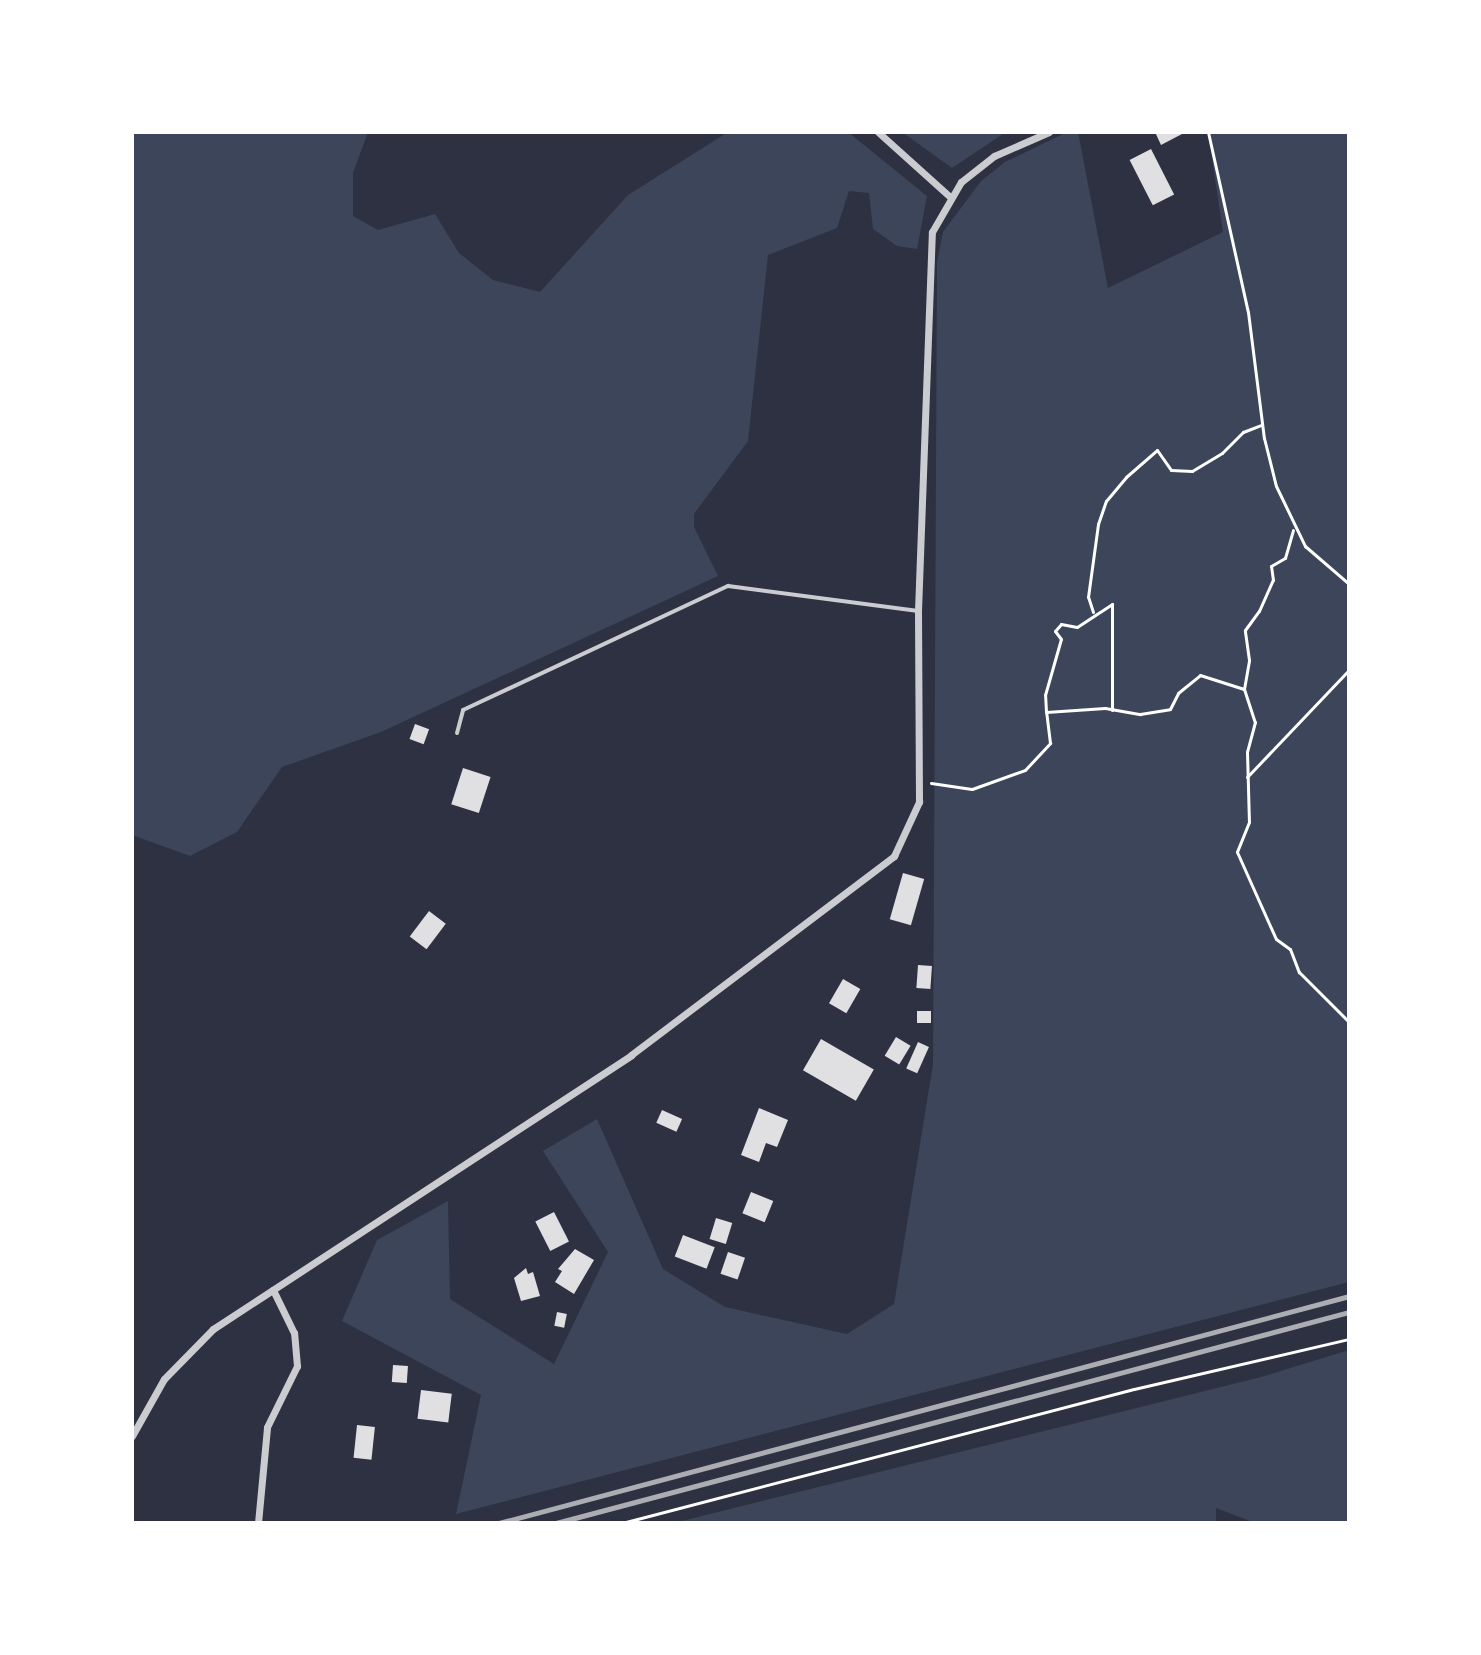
<!DOCTYPE html>
<html>
<head>
<meta charset="utf-8">
<style>
  body { margin:0 }
  #map { position:relative; width:1481px; height:1655px; overflow:hidden; background:#2d3142; font-family:"Work Sans",sans-serif }
  div>[style] { position:absolute }
  .green>* { inset:0; background:#3c4559 }
  .building>* { inset:0; background:#e0e0e3; transform-origin:0 0 }
  .path>* { height:3px; margin:-1.5px; padding:0 1.5px; transform-origin:1.5px; border-radius:1.5px; background:#fff }
  .service>* { height:4px; margin:-2px; padding:0 2px; transform-origin:2px; border-radius:2px; background:#caccd0 }
  .minor>* { height:7px; margin:-3.5px; padding:0 3.5px; transform-origin:3.5px; border-radius:3.5px; background:#caccd0 }
  .rail>* { height:5px; margin:-2.5px; padding:0 2.5px; transform-origin:2.5px; border-radius:2.5px; background:#abadb3 }
  span { translate:-50% -50%; white-space:nowrap; text-align:center; line-height:1.15; -webkit-text-stroke:8px #fff; paint-order:stroke }
  .frame { position:absolute; inset:0; border:134px solid #fff; pointer-events:none }
</style>
</head>
<body>
<div id="map">
  <div class="green">
    <div style="clip-path:polygon(132px 132px,368px 132px,353px 173px,353px 216px,378px 230px,435px 214px,459px 253px,493px 280px,540px 292px,628px 195px,728px 132px,848px 132px,927px 196px,917px 249px,897px 246px,873px 229px,869px 193px,849px 191px,837px 228px,768px 255px,748px 441px,694px 514px,694px 527px,718px 576px,381px 732px,282px 767px,237px 832px,190px 856px,132px 835px)"></div>
    <div style="clip-path:polygon(902px 132px,1006px 132px,952px 168px)"></div>
    <div style="clip-path:polygon(1067px 132px,1078px 132px,1108px 288px,1223px 232px,1208px 132px,1349px 132px,1349px 1282px,456px 1514px,481px 1395px,342px 1321px,377px 1240px,448px 1201px,450px 1299px,554px 1364px,608px 1252px,543px 1151px,597px 1119px,663px 1269px,725px 1307px,847px 1334px,894px 1304px,933px 1064px,937px 261px,943px 232px,981px 181px,1005px 162px)"></div>
    <div style="clip-path:polygon(1349px 1350px,1349px 1523px,1255px 1523px,1216px 1508px,1216px 1523px,674px 1523px,1261px 1377px)"></div>
  </div>
  <div class="building">
    <div style="clip-path:polygon(1155px 132px,1181px 132px,1182px 134px,1161px 145px)"></div>
    <div style="left:1151px;top:149px;width:51px;height:24px;rotate:63deg"></div>
    <div style="left:415px;top:724px;width:15px;height:16px;rotate:20deg"></div>
    <div style="left:463px;top:768px;width:29px;height:38px;rotate:18deg"></div>
    <div style="left:903px;top:873px;width:22px;height:48px;rotate:16deg"></div>
    <div style="left:429px;top:911px;width:21px;height:32px;rotate:37deg"></div>
    <div style="left:918px;top:965px;width:14px;height:23px;rotate:4deg"></div>
    <div style="left:843px;top:979px;width:20px;height:28px;rotate:30deg"></div>
    <div style="left:917px;top:1011px;width:14px;height:12px"></div>
    <div style="left:896px;top:1037px;width:17px;height:22px;rotate:31deg"></div>
    <div style="left:821px;top:1039px;width:61px;height:36px;rotate:30deg"></div>
    <div style="left:918px;top:1042px;width:12px;height:29px;rotate:24deg"></div>
    <div style="clip-path:polygon(759px 1108px,788px 1120px,777px 1147px,766px 1143px,759px 1162px,741px 1155px)"></div>
    <div style="left:662px;top:1110px;width:22px;height:14px;rotate:24deg"></div>
    <div style="left:751px;top:1192px;width:24px;height:23px;rotate:22deg"></div>
    <div style="left:554px;top:1212px;width:33px;height:21px;rotate:63deg"></div>
    <div style="left:716px;top:1218px;width:17px;height:22px;rotate:17deg"></div>
    <div style="left:683px;top:1235px;width:34px;height:23px;rotate:21deg"></div>
    <div style="clip-path:polygon(575px 1249px,594px 1260px,574px 1294px,555px 1282px,562px 1271px,558px 1269px)"></div>
    <div style="left:728px;top:1252px;width:18px;height:23px;rotate:19deg"></div>
    <div style="clip-path:polygon(526px 1268px,528px 1274px,533px 1272px,540px 1296px,521px 1301px,514px 1278px)"></div>
    <div style="left:557px;top:1312px;width:10px;height:14px;rotate:11deg"></div>
    <div style="left:393px;top:1365px;width:15px;height:17px;rotate:4deg"></div>
    <div style="left:421px;top:1390px;width:31px;height:29px;rotate:7deg"></div>
    <div style="left:357px;top:1425px;width:18px;height:33px;rotate:6deg"></div>
  </div>
  <div class="path">
    <div style="left:1208px;top:132px;width:184px;rotate:77.5deg"></div>
    <div style="left:1248px;top:312px;width:127px;rotate:82.8deg"></div>
    <div style="left:1264px;top:438px;width:49px;rotate:76deg"></div>
    <div style="left:1276px;top:486px;width:67px;rotate:64.2deg"></div>
    <div style="left:1305px;top:546px;width:58px;rotate:40.8deg"></div>
    <div style="left:1093px;top:612px;width:16px;rotate:-108deg"></div>
    <div style="left:1088px;top:597px;width:74px;rotate:-82.2deg"></div>
    <div style="left:1098px;top:524px;width:24px;rotate:-71deg"></div>
    <div style="left:1106px;top:501px;width:31px;rotate:-50deg"></div>
    <div style="left:1126px;top:477px;width:41px;rotate:-41.1deg"></div>
    <div style="left:1157px;top:450px;width:24px;rotate:55deg"></div>
    <div style="left:1171px;top:470px;width:21px;rotate:3deg"></div>
    <div style="left:1192px;top:471px;width:35px;rotate:-31deg"></div>
    <div style="left:1222px;top:453px;width:30px;rotate:-45deg"></div>
    <div style="left:1243px;top:432px;width:19px;rotate:-21deg"></div>
    <div style="left:1244px;top:689px;width:29px;rotate:-80deg"></div>
    <div style="left:1249px;top:660px;width:30px;rotate:-98deg"></div>
    <div style="left:1245px;top:630px;width:24px;rotate:-54deg"></div>
    <div style="left:1259px;top:611px;width:34px;rotate:-66deg"></div>
    <div style="left:1273px;top:580px;width:14px;rotate:-98deg"></div>
    <div style="left:1271px;top:566px;width:16px;rotate:-30deg"></div>
    <div style="left:1285px;top:558px;width:29px;rotate:-74deg"></div>
    <div style="left:1046px;top:712px;width:17px;rotate:-93deg"></div>
    <div style="left:1045px;top:695px;width:58px;rotate:-74.1deg"></div>
    <div style="left:1061px;top:639px;width:10px;rotate:-127deg"></div>
    <div style="left:1055px;top:631px;width:9px;rotate:-49deg"></div>
    <div style="left:1061px;top:624px;width:16px;rotate:11deg"></div>
    <div style="left:1077px;top:627px;width:42px;rotate:-33.3deg"></div>
    <div style="left:1112px;top:604px;width:106px;rotate:90deg"></div>
    <div style="left:1247px;top:777px;width:148px;rotate:-46.4deg"></div>
    <div style="left:931px;top:783px;width:41px;rotate:8.3deg"></div>
    <div style="left:972px;top:789px;width:56px;rotate:-19.7deg"></div>
    <div style="left:1025px;top:770px;width:37px;rotate:-47deg"></div>
    <div style="left:1050px;top:743px;width:31px;rotate:-97deg"></div>
    <div style="left:1046px;top:712px;width:59px;rotate:-3.9deg"></div>
    <div style="left:1105px;top:708px;width:36px;rotate:10deg"></div>
    <div style="left:1140px;top:714px;width:30px;rotate:-9deg"></div>
    <div style="left:1170px;top:709px;width:18px;rotate:-63deg"></div>
    <div style="left:1178px;top:693px;width:28px;rotate:-39deg"></div>
    <div style="left:1200px;top:675px;width:46px;rotate:17.7deg"></div>
    <div style="left:1244px;top:689px;width:35px;rotate:72deg"></div>
    <div style="left:1255px;top:722px;width:31px;rotate:105deg"></div>
    <div style="left:1247px;top:752px;width:70px;rotate:88.4deg"></div>
    <div style="left:1249px;top:822px;width:32px;rotate:112deg"></div>
    <div style="left:1237px;top:852px;width:95px;rotate:65.9deg"></div>
    <div style="left:1276px;top:939px;width:17px;rotate:36deg"></div>
    <div style="left:1290px;top:949px;width:25px;rotate:69deg"></div>
    <div style="left:1299px;top:972px;width:71px;rotate:45deg"></div>
    <div style="left:622px;top:1523px;width:529px;rotate:-14.67deg"></div>
    <div style="left:1134px;top:1389px;width:221px;rotate:-13.1deg"></div>
  </div>
  <div class="service">
    <div style="left:457px;top:733px;width:24px;rotate:-75deg"></div>
    <div style="left:463px;top:710px;width:293px;rotate:-25.1deg"></div>
    <div style="left:728px;top:586px;width:192px;rotate:7.5deg"></div>
  </div>
  <div class="minor">
    <div style="left:878px;top:132px;width:96px;rotate:42deg"></div>
    <div style="left:132px;top:1436px;width:65px;rotate:-60.7deg"></div>
    <div style="left:164px;top:1379px;width:70px;rotate:-45.6deg"></div>
    <div style="left:213px;top:1329px;width:500px;rotate:-33.2deg"></div>
    <div style="left:631px;top:1055px;width:330px;rotate:-37.1deg"></div>
    <div style="left:894px;top:856px;width:60px;rotate:-65.2deg"></div>
    <div style="left:919px;top:802px;width:191px;rotate:-90.3deg"></div>
    <div style="left:918px;top:611px;width:379px;rotate:-87.9deg"></div>
    <div style="left:932px;top:232px;width:58px;rotate:-59.9deg"></div>
    <div style="left:961px;top:182px;width:42px;rotate:-38.2deg"></div>
    <div style="left:994px;top:156px;width:60px;rotate:-23.6deg"></div>
    <div style="left:258px;top:1523px;width:96px;rotate:-84.6deg"></div>
    <div style="left:267px;top:1427px;width:68px;rotate:-63.8deg"></div>
    <div style="left:297px;top:1366px;width:33px;rotate:-95deg"></div>
    <div style="left:294px;top:1333px;width:48px;rotate:-116deg"></div>
  </div>
  <div class="rail">
    <div style="left:499px;top:1523px;width:880px;rotate:-14.95deg"></div>
    <div style="left:556px;top:1523px;width:821px;rotate:-14.9deg"></div>
  </div>
  <div class="frame"></div>
</div>
</body>
</html>
